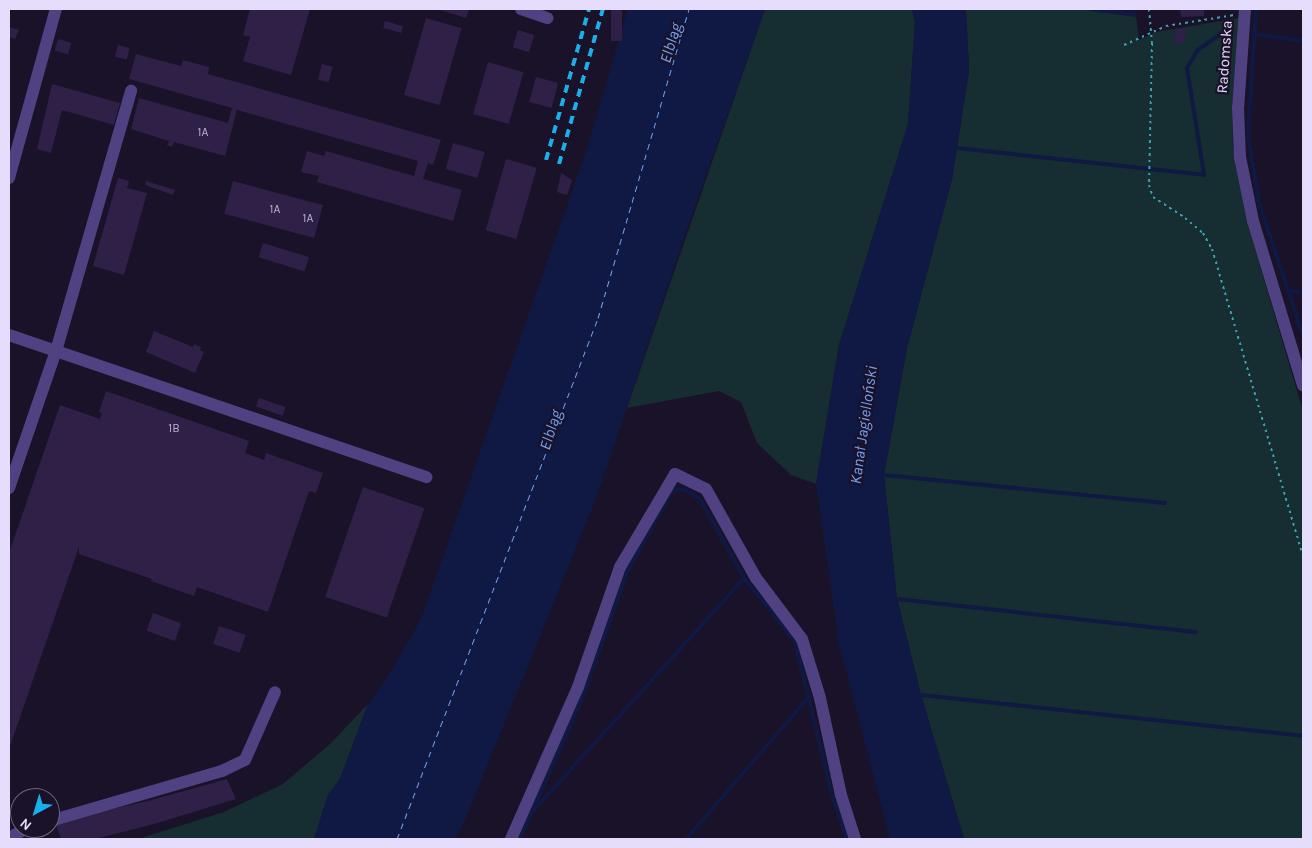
<!DOCTYPE html>
<html>
<head>
<meta charset="utf-8">
<style>
  body { margin:0 }
  #map { position:relative; width:1312px; height:848px; overflow:hidden; background:#1a1228; font-family:Karla,sans-serif }
  div>[style] { position:absolute }
  .green>* { inset:0; background:#162d31 }
  .water>* { inset:0; background:#0f1943 }
  .stream>* { height:4px; margin:-2px; padding:0 2px; transform-origin:2px; border-radius:2px; background:#0f1943 }
  .ferry>* { height:1px; margin-top:-0.5px; transform-origin:0; background:repeating-linear-gradient(90deg,#73a0f3 0 6px,transparent 0 11px) }
  .building>* { inset:0; background:#2f2047; transform-origin:0 0 }
  .path>* { height:2px; margin-top:-1px; transform-origin:0; background:repeating-linear-gradient(90deg,#3ba2b1 0 2.5px,transparent 0 6.5px) }
  .minor>* { height:12px; margin:-6px; padding:0 6px; transform-origin:6px; border-radius:6px; background:#504282 }
  .rail>* { height:4px; margin-top:-2px; transform-origin:0; background:repeating-linear-gradient(90deg,#19afeb 0 8px,transparent 0 14px) }
  span { translate:-50% -50%; white-space:nowrap; text-align:center; line-height:1.15; -webkit-text-stroke:4.5px #1a1228; paint-order:stroke }
  .number-label { font-size:12px; color:#b8adcf }
  .number-label span { -webkit-text-stroke-width:0 }
  .street-label { font-size:15px; color:#e6dcfc }
  .water-label { font-size:16px; color:#73a0f3; font-style:italic }
  .frame { position:absolute; inset:0; border:10px solid #e6dcfc; pointer-events:none }
  .north { position:absolute; left:10px; top:788px; width:50px; height:50px; box-sizing:border-box; background:#1a1228; border:1px solid #6c637d; border-radius:50%; rotate:219deg; font-size:14px; font-weight:700; line-height:20px; text-align:center; color:#e6dcfc }
  .north::after { content:''; display:block; margin:auto; width:18px; height:22px; background:#19afeb; clip-path:polygon(50% 0,100% 100%,50% 72%,0 100%) }
</style>
</head>
<body>
<div id="map">
  <div class="green">
    <div style="clip-path:polygon(765px 9px,912px 9px,915px 22px,908px 124px,839px 345px,816px 484px,791px 475px,757px 443px,741px 402px,719px 391px,627px 408px)"></div>
    <div style="clip-path:polygon(966px 9px,1091px 9px,1136px 15px,1139px 40px,1156px 32px,1239px 18px,1232px 108px,1233px 147px,1247px 222px,1303px 411px,1303px 839px,964px 839px,921px 695px,897px 599px,884px 475px,907px 348px,952px 179px,969px 71px)"></div>
    <div style="clip-path:polygon(368px 704px,340px 779px,328px 795px,314px 839px,138px 839px,224px 812px,283px 784px,330px 744px)"></div>
  </div>
  <div class="water">
    <div style="clip-path:polygon(628px 9px,765px 9px,686px 232px,597px 496px,463px 825px,455px 839px,314px 839px,328px 795px,340px 779px,368px 704px,386px 680px,421px 619px,587px 149px)"></div>
    <div style="clip-path:polygon(912px 9px,966px 9px,969px 71px,952px 179px,907px 348px,884px 475px,897px 599px,921px 695px,964px 839px,890px 839px,839px 644px,816px 484px,839px 345px,908px 124px,915px 22px)"></div>
  </div>
  <div class="stream">
    <div style="left:1091px;top:9px;width:45px;rotate:7.6deg"></div>
    <div style="left:1256px;top:9px;width:126px;rotate:93.6deg"></div>
    <div style="left:1248px;top:135px;width:69px;rotate:80.8deg"></div>
    <div style="left:1259px;top:203px;width:139px;rotate:71.6deg"></div>
    <div style="left:1254px;top:34px;width:49px;rotate:8.1deg"></div>
    <div style="left:957px;top:148px;width:248px;rotate:6.2deg"></div>
    <div style="left:1204px;top:175px;width:108px;rotate:-99deg"></div>
    <div style="left:1187px;top:68px;width:21px;rotate:-59deg"></div>
    <div style="left:1198px;top:50px;width:35px;rotate:-35deg"></div>
    <div style="left:1290px;top:291px;width:13px;rotate:4deg"></div>
    <div style="left:884px;top:475px;width:282px;rotate:5.7deg"></div>
    <div style="left:897px;top:599px;width:300px;rotate:6.3deg"></div>
    <div style="left:921px;top:695px;width:384px;rotate:6.1deg"></div>
    <div style="left:534px;top:810px;width:313px;rotate:-47.8deg"></div>
    <div style="left:520px;top:839px;width:156px;rotate:-66.2deg"></div>
    <div style="left:583px;top:696px;width:134px;rotate:-70.3deg"></div>
    <div style="left:628px;top:570px;width:93px;rotate:-60.9deg"></div>
    <div style="left:673px;top:489px;width:13px;rotate:4deg"></div>
    <div style="left:686px;top:490px;width:17px;rotate:33deg"></div>
    <div style="left:700px;top:499px;width:90px;rotate:60.9deg"></div>
    <div style="left:744px;top:578px;width:82px;rotate:51.4deg"></div>
    <div style="left:795px;top:642px;width:157px;rotate:76.4deg"></div>
    <div style="left:832px;top:795px;width:46px;rotate:71.2deg"></div>
    <div style="left:686px;top:839px;width:189px;rotate:-49.1deg"></div>
  </div>
  <div class="ferry">
    <div style="left:397px;top:839px;width:558px;rotate:-68.9deg"></div>
    <div style="left:598px;top:318px;width:322px;rotate:-73.6deg"></div>
  </div>
  <div class="building">
    <div style="clip-path:polygon(250px 9px,310px 9px,291px 75px,243px 61px,250px 37px,243px 35px)"></div>
    <div style="clip-path:polygon(437px 9px,469px 9px,466px 18px)"></div>
    <div style="left:611px;top:9px;width:11px;height:32px"></div>
    <div style="clip-path:polygon(1180px 9px,1204px 9px,1204px 16px,1181px 17px)"></div>
    <div style="left:426px;top:18px;width:37px;height:80px;rotate:16deg"></div>
    <div style="left:385px;top:21px;width:19px;height:7px;rotate:16deg"></div>
    <div style="clip-path:polygon(9px 27px,19px 30px,15px 39px,9px 37px)"></div>
    <div style="clip-path:polygon(1177px 28px,1187px 31px,1183px 44px,1173px 43px)"></div>
    <div style="left:518px;top:30px;width:17px;height:18px;rotate:17deg"></div>
    <div style="left:58px;top:39px;width:14px;height:12px;rotate:17deg"></div>
    <div style="left:118px;top:45px;width:12px;height:12px;rotate:14deg"></div>
    <div style="clip-path:polygon(136px 54px,181px 66px,183px 60px,209px 67px,208px 74px,441px 140px,433px 165px,428px 163px,423px 179px,462px 190px,453px 221px,317px 182px,319px 176px,301px 172px,307px 151px,324px 156px,326px 151px,414px 176px,418px 161px,237px 110px,225px 156px,174px 142px,172px 147px,167px 145px,169px 141px,131px 129px,139px 98px,228px 123px,232px 108px,129px 79px)"></div>
    <div style="left:488px;top:62px;width:37px;height:54px;rotate:16deg"></div>
    <div style="left:322px;top:64px;width:11px;height:16px;rotate:15deg"></div>
    <div style="left:536px;top:77px;width:23px;height:26px;rotate:15deg"></div>
    <div style="clip-path:polygon(52px 84px,120px 103px,114px 125px,62px 110px,51px 153px,37px 149px)"></div>
    <div style="left:453px;top:143px;width:33px;height:27px;rotate:16deg"></div>
    <div style="left:506px;top:159px;width:32px;height:74px;rotate:16deg"></div>
    <div style="clip-path:polygon(561px 173px,572px 180px,567px 195px,557px 192px)"></div>
    <div style="clip-path:polygon(118px 178px,129px 181px,127px 188px,147px 193px,124px 275px,93px 266px)"></div>
    <div style="clip-path:polygon(146px 181px,175px 190px,173px 195px,145px 185px)"></div>
    <div style="left:233px;top:181px;width:93px;height:34px;rotate:15deg"></div>
    <div style="left:263px;top:243px;width:48px;height:15px;rotate:17deg"></div>
    <div style="clip-path:polygon(154px 331px,193px 347px,194px 344px,201px 347px,200px 350px,204px 352px,195px 373px,146px 352px)"></div>
    <div style="clip-path:polygon(106px 391px,249px 441px,245px 453px,264px 460px,266px 453px,323px 473px,316px 493px,309px 491px,268px 612px,197px 587px,194px 596px,151px 581px,152px 579px,79px 554px,79px 547px,9px 749px,9px 553px,60px 405px,100px 419px,102px 413px,99px 412px)"></div>
    <div style="left:259px;top:398px;width:28px;height:9px;rotate:19deg"></div>
    <div style="left:363px;top:487px;width:65px;height:116px;rotate:19deg"></div>
    <div style="left:153px;top:613px;width:30px;height:19px;rotate:20deg"></div>
    <div style="left:219px;top:626px;width:28px;height:19px;rotate:18deg"></div>
    <div style="clip-path:polygon(227px 779px,236px 799px,154px 824px,95px 839px,61px 839px,55px 822px,148px 801px)"></div>
  </div>
  <div class="path">
    <div style="left:1149px;top:9px;width:34px;rotate:85deg"></div>
    <div style="left:1152px;top:43px;width:142px;rotate:91.2deg"></div>
    <div style="left:1149px;top:185px;width:13px;rotate:72deg"></div>
    <div style="left:1153px;top:197px;width:38px;rotate:33deg"></div>
    <div style="left:1185px;top:218px;width:23px;rotate:40deg"></div>
    <div style="left:1203px;top:233px;width:18px;rotate:61deg"></div>
    <div style="left:1212px;top:249px;width:320px;rotate:73.5deg"></div>
    <div style="left:1124px;top:45px;width:46px;rotate:-24.3deg"></div>
    <div style="left:1166px;top:26px;width:69px;rotate:-9.2deg"></div>
  </div>
  <div class="minor">
    <div style="left:521px;top:9px;width:28px;rotate:19deg"></div>
    <div style="left:1245px;top:9px;width:99px;rotate:94deg"></div>
    <div style="left:1238px;top:108px;width:49px;rotate:87.7deg"></div>
    <div style="left:1240px;top:157px;width:65px;rotate:78.5deg"></div>
    <div style="left:1253px;top:221px;width:172px;rotate:73.1deg"></div>
    <div style="left:9px;top:178px;width:175px;rotate:-74.5deg"></div>
    <div style="left:9px;top:335px;width:441px;rotate:18.8deg"></div>
    <div style="left:9px;top:488px;width:145px;rotate:-71.1deg"></div>
    <div style="left:56px;top:351px;width:271px;rotate:-73.9deg"></div>
    <div style="left:50px;top:821px;width:179px;rotate:-16.2deg"></div>
    <div style="left:222px;top:771px;width:25px;rotate:-26deg"></div>
    <div style="left:245px;top:760px;width:74px;rotate:-66.2deg"></div>
    <div style="left:9px;top:838px;width:21px;rotate:-29deg"></div>
    <div style="left:511px;top:839px;width:166px;rotate:-66.2deg"></div>
    <div style="left:578px;top:687px;width:127px;rotate:-70.7deg"></div>
    <div style="left:620px;top:567px;width:108px;rotate:-59.4deg"></div>
    <div style="left:675px;top:474px;width:34px;rotate:26deg"></div>
    <div style="left:706px;top:489px;width:102px;rotate:60.7deg"></div>
    <div style="left:756px;top:578px;width:76px;rotate:53deg"></div>
    <div style="left:802px;top:639px;width:62px;rotate:73deg"></div>
    <div style="left:820px;top:698px;width:99px;rotate:77.8deg"></div>
    <div style="left:841px;top:795px;width:46px;rotate:72.3deg"></div>
  </div>
  <div class="rail">
    <div style="left:546px;top:160px;width:157px;rotate:-74.1deg"></div>
    <div style="left:559px;top:164px;width:161px;rotate:-74.2deg"></div>
  </div>
  <div class="number-label">
    <span style="left:203px;top:133px">1A</span>
    <span style="left:275px;top:210px">1A</span>
    <span style="left:308px;top:219px">1A</span>
    <span style="left:174px;top:429px">1B</span>
  </div>
  <div class="street-label">
    <span style="left:1225px;top:57px;rotate:-86deg">Radomska</span>
  </div>
  <div class="water-label">
    <span style="left:671px;top:43px;rotate:-73deg">Elbląg</span>
    <span style="left:864px;top:425px;rotate:-82deg">Kanał Jagielloński</span>
    <span style="left:551px;top:430px;rotate:-72deg">Elbląg</span>
  </div>
  <div class="frame"></div>
  <div class="north">N</div>
</div>
</body>
</html>
